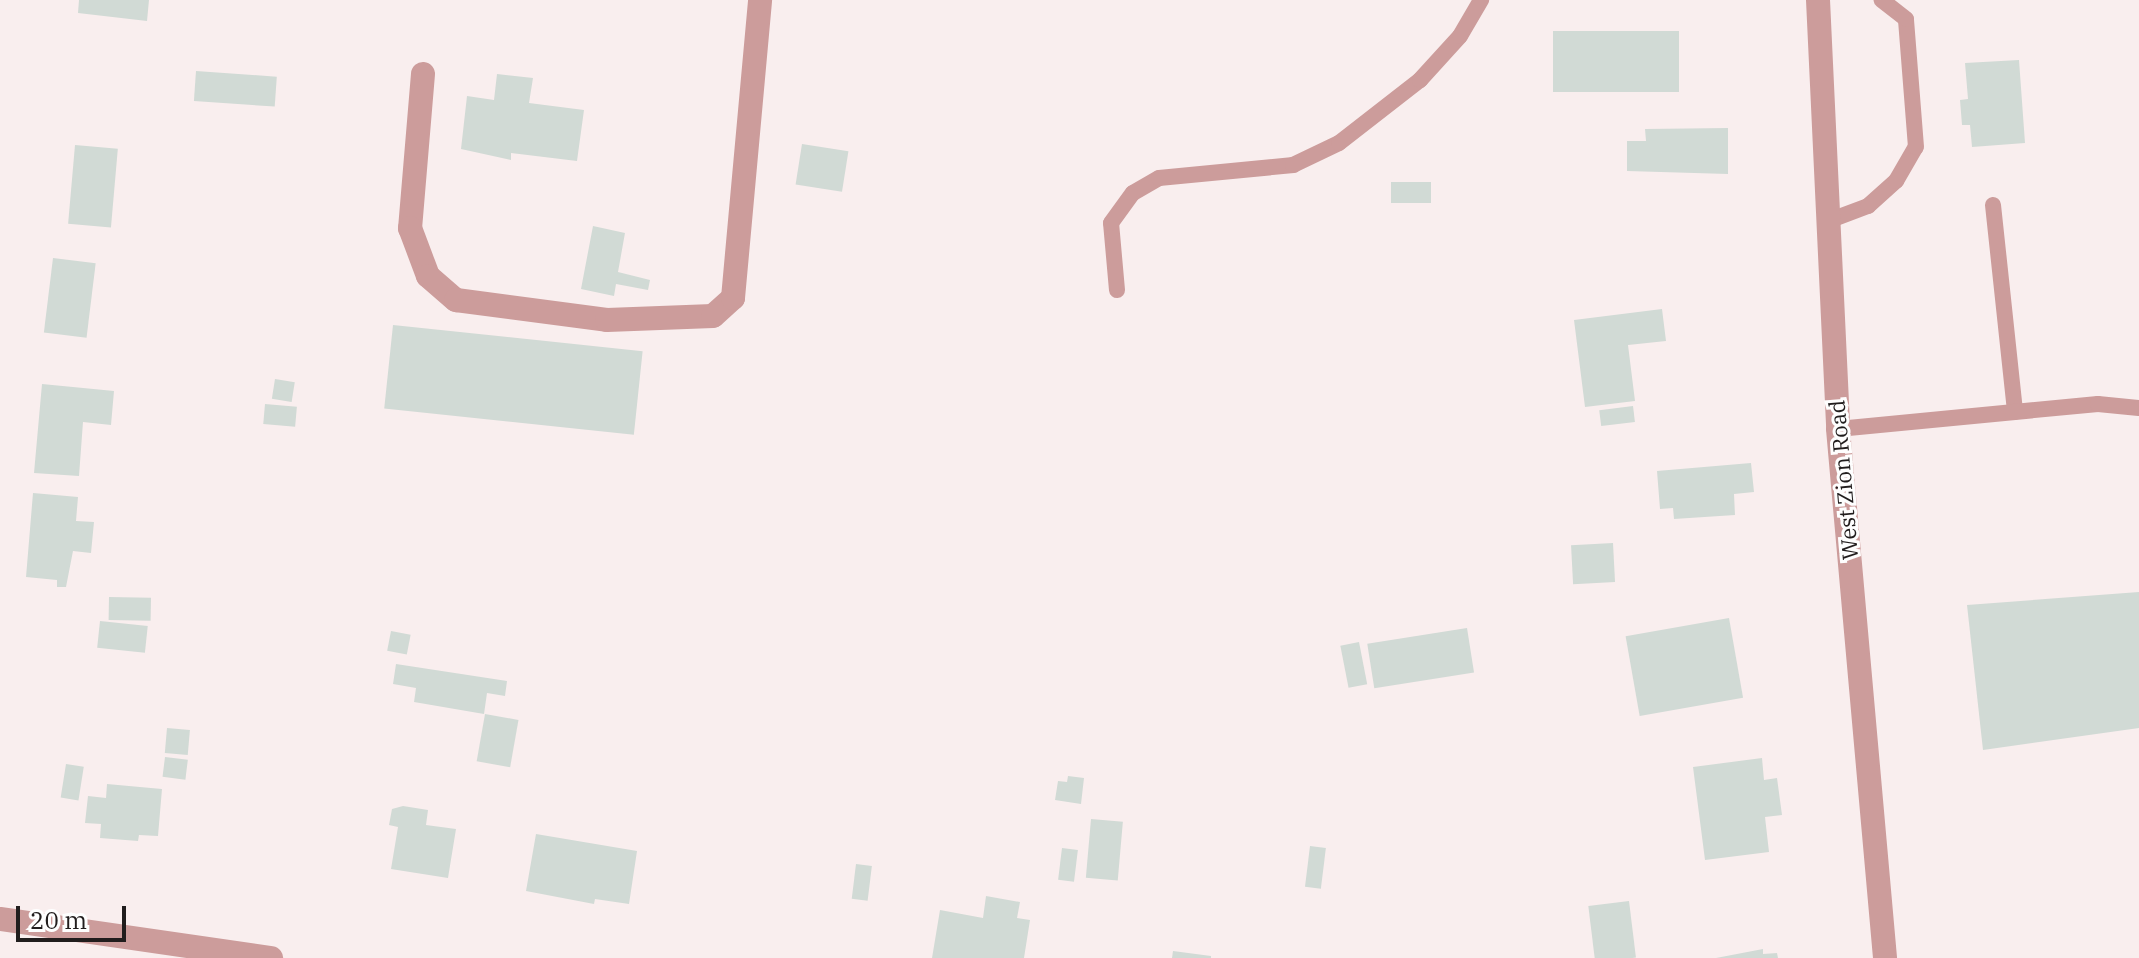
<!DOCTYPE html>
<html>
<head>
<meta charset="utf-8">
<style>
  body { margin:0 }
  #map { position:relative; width:2139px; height:958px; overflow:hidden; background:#f9eeee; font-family:"IBM Plex Serif",serif }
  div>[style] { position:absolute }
  .building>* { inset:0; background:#d1dad5; transform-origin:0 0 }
  .lane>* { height:16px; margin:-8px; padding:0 8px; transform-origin:8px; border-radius:8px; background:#cc9c9b }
  .street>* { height:24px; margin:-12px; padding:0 12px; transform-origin:12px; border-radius:12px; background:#cc9c9b }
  span { translate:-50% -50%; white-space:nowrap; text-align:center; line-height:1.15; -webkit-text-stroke:6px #fefefe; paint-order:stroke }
  .street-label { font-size:22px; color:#211d1d }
  .scale { position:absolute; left:16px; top:906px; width:110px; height:36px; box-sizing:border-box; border:4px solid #211d1d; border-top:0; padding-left:10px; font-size:24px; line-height:28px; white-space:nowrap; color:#211d1d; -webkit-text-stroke:6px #fefefe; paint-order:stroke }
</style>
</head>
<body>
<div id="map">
  <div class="building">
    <div style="clip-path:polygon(79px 0,149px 0,147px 21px,78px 13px)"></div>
    <div style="left:1553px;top:31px;width:126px;height:61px"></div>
    <div style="clip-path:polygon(2019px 60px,2025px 143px,1972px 147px,1970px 125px,1962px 125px,1960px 100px,1968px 99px,1965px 63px)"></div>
    <div style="left:196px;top:71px;width:81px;height:30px;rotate:4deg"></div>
    <div style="clip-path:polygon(497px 74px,533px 78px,529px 103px,584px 110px,577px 161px,511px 153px,511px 160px,461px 149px,467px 96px,494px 100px)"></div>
    <div style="clip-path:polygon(1728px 128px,1728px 174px,1627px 171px,1627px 141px,1646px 141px,1645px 129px)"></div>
    <div style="left:802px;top:144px;width:47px;height:41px;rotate:9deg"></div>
    <div style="left:75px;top:145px;width:43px;height:79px;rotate:5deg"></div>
    <div style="left:1431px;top:182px;width:21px;height:40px;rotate:90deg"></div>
    <div style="clip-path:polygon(593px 226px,625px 233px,618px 272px,650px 280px,648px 290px,616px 284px,614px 296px,581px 289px)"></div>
    <div style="left:53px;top:258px;width:43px;height:75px;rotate:7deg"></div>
    <div style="clip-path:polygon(1662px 309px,1666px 341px,1628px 345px,1635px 401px,1585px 407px,1574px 320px)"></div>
    <div style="left:393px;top:325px;width:251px;height:84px;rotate:6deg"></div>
    <div style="left:275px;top:379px;width:20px;height:20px;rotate:9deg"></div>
    <div style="clip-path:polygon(42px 384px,114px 391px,111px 425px,83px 422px,79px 476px,34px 473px)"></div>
    <div style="left:265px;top:404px;width:32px;height:20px;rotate:5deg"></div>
    <div style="left:1633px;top:406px;width:16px;height:34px;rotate:83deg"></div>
    <div style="clip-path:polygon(1751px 463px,1754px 492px,1734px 494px,1735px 515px,1674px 519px,1673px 508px,1660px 509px,1657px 471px)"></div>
    <div style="clip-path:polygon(33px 493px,78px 497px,76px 521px,94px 522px,91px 553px,73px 551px,66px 587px,57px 587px,57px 580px,26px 577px)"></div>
    <div style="left:1613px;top:543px;width:39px;height:42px;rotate:87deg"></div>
    <div style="clip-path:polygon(2139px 592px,2139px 728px,1983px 750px,1967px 605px)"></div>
    <div style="left:109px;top:597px;width:42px;height:23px;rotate:1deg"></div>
    <div style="left:1729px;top:618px;width:81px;height:105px;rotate:80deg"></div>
    <div style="left:100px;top:621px;width:48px;height:27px;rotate:6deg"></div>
    <div style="left:1467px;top:628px;width:45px;height:101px;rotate:81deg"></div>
    <div style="left:391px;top:631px;width:20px;height:20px;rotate:11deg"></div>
    <div style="left:1359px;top:642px;width:43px;height:19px;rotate:79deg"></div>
    <div style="clip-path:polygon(396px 664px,507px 681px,505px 696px,487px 693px,484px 714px,414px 702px,416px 688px,393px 684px)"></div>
    <div style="left:485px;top:714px;width:34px;height:48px;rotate:10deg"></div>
    <div style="left:167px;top:728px;width:23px;height:25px;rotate:5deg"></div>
    <div style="left:165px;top:757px;width:23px;height:20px;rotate:7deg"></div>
    <div style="clip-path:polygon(1762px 758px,1764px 780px,1777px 778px,1782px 815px,1765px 817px,1769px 852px,1705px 860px,1693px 767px)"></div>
    <div style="left:66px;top:764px;width:18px;height:34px;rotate:9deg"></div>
    <div style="clip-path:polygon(1068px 776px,1084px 778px,1081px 804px,1055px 800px,1058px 781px,1067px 782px)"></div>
    <div style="clip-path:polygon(107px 784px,162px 789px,158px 836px,139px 835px,138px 841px,100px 838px,101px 824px,85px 823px,88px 796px,106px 798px)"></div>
    <div style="clip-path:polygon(403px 806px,428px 810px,426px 825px,456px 829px,448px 878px,391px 869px,398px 827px,389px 825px,392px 809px)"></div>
    <div style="left:1091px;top:819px;width:32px;height:59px;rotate:5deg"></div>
    <div style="clip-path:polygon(536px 834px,637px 851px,629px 904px,595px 899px,594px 904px,526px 891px)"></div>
    <div style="left:1310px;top:846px;width:16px;height:41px;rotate:7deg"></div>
    <div style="left:1062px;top:848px;width:16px;height:32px;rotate:7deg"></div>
    <div style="left:856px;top:864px;width:16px;height:35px;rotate:7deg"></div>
    <div style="clip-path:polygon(986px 896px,1020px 902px,1017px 918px,1030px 920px,1024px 958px,932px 958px,940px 910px,983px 918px)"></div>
    <div style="left:1629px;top:901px;width:57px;height:41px;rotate:83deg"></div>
    <div style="clip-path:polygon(1763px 949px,1763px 954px,1777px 953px,1778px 958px,1716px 958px)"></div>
    <div style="clip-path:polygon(1173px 951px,1211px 956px,1211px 958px,1172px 958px)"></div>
  </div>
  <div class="lane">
    <div style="left:1993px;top:205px;width:208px;rotate:83.9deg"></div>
    <div style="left:1828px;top:221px;width:43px;rotate:-20.6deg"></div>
    <div style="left:1868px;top:206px;width:38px;rotate:-42deg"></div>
    <div style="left:1896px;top:181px;width:39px;rotate:-60deg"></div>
    <div style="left:1916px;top:147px;width:128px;rotate:-94.5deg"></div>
    <div style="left:1906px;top:19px;width:31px;rotate:-142deg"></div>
    <div style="left:1117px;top:290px;width:67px;rotate:-95.1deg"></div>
    <div style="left:1111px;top:223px;width:37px;rotate:-54deg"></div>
    <div style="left:1133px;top:193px;width:30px;rotate:-30deg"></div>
    <div style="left:1159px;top:178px;width:135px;rotate:-5.5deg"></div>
    <div style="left:1293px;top:165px;width:51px;rotate:-25.6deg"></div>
    <div style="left:1339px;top:143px;width:103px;rotate:-37.9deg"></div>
    <div style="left:1420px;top:80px;width:59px;rotate:-47.7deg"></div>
    <div style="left:1460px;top:36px;width:42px;rotate:-59.7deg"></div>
    <div style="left:1838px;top:429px;width:261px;rotate:-5.5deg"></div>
    <div style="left:2098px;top:404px;width:41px;rotate:5.6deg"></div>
  </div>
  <div class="street">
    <div style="left:1818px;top:0;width:429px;rotate:87.3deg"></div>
    <div style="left:1838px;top:429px;width:531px;rotate:84.92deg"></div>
    <div style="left:423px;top:74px;width:155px;rotate:94.8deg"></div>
    <div style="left:410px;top:228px;width:51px;rotate:69.4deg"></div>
    <div style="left:428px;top:276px;width:37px;rotate:41deg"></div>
    <div style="left:456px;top:300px;width:152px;rotate:7.5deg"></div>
    <div style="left:607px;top:320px;width:106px;rotate:-2.2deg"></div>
    <div style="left:713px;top:316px;width:27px;rotate:-42deg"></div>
    <div style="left:733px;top:298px;width:299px;rotate:-84.8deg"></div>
    <div style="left:0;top:919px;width:274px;rotate:8.2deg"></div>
  </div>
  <div class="street-label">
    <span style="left:1843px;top:480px;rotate:-95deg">West Zion Road</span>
  </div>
  <div class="scale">20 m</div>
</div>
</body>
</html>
